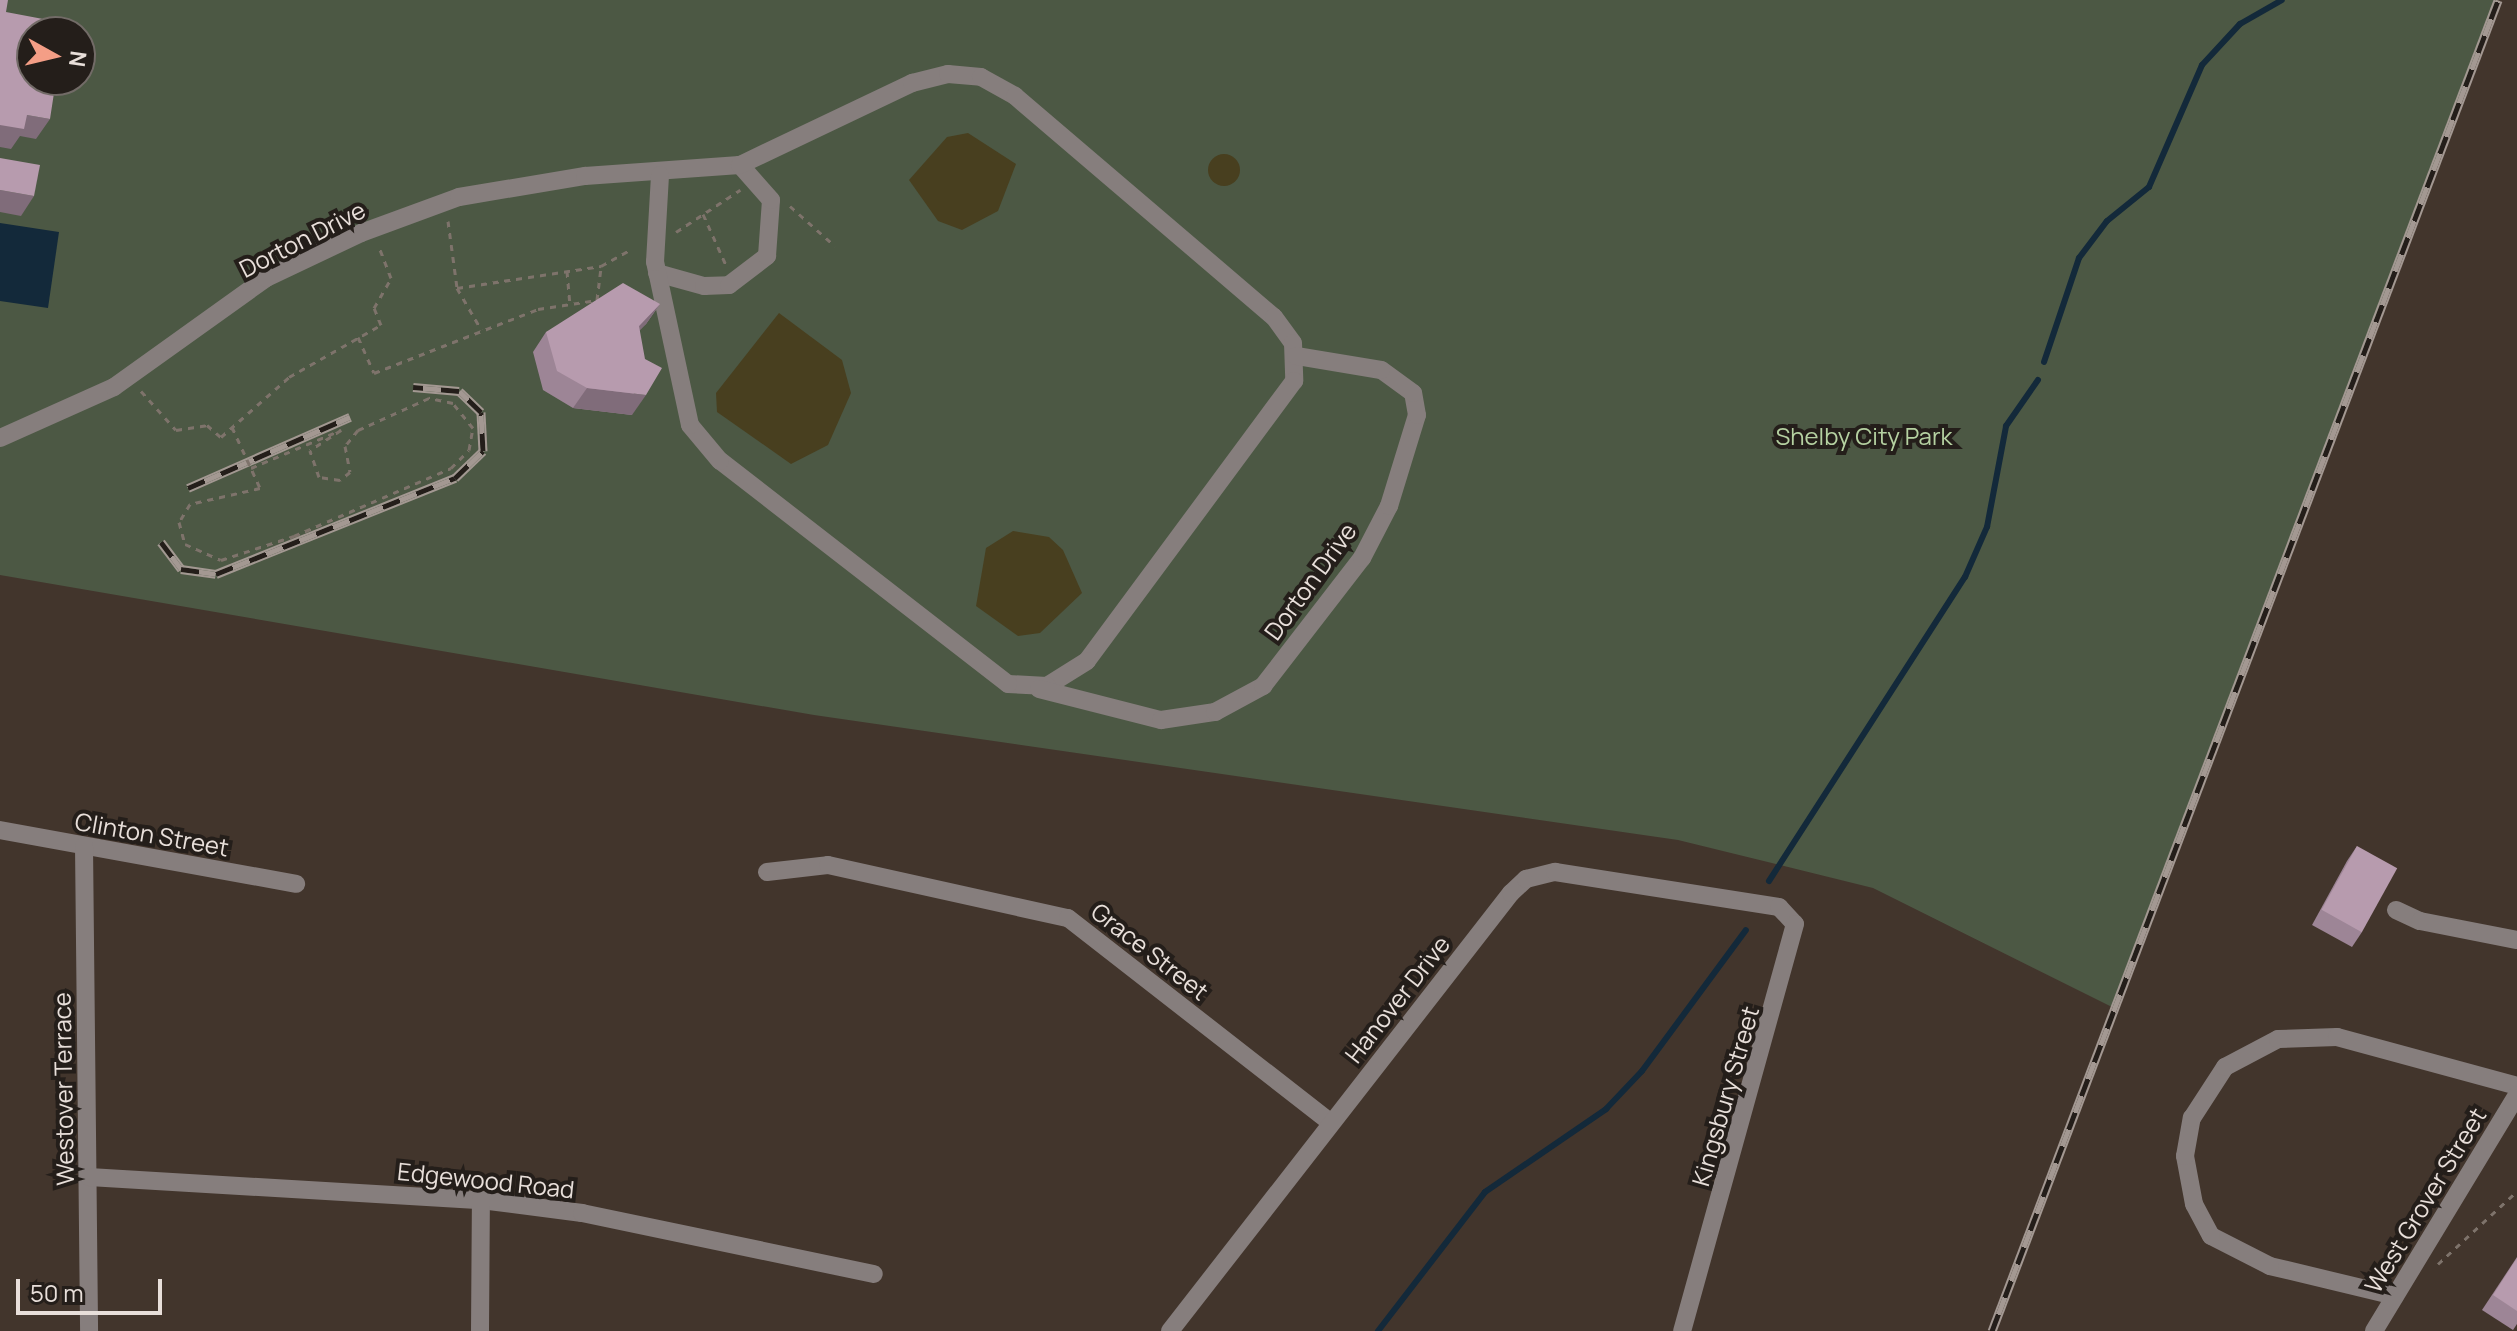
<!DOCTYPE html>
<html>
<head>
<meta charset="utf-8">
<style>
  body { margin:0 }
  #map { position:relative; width:2517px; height:1331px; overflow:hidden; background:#42352c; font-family:Manrope,sans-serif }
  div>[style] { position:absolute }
  .green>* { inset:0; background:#4c5844 }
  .sand>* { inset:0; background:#483f1f }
  .round { border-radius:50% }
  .water>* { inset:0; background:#13293a }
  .stream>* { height:6px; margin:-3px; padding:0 3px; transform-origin:3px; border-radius:3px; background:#13293a }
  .path>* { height:3px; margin-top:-1.5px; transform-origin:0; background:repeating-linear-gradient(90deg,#7e736b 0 6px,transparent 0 12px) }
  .minor>* { height:18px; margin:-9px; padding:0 9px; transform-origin:9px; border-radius:9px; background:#867e7d }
  .rail>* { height:9px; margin-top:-4.5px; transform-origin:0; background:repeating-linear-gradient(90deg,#241e1a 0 18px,#a39892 0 36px); box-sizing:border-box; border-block:2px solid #a39892 }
  .path-bridge>* { height:3px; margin-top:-1.5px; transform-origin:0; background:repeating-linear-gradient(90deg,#7e736b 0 6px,transparent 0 12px) }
  .wall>* { inset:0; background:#9d8596 }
  .shaded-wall>* { inset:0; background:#806c7a }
  .building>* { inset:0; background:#b79bae; transform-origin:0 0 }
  span { translate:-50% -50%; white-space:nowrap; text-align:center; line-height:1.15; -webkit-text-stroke:8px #241e1a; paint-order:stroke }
  .street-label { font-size:24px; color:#e8dfda }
  .park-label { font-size:24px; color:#b5d1a1 }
  .north { position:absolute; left:16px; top:16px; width:80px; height:80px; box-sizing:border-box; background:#241e1a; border:2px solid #726b67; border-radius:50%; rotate:98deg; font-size:22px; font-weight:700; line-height:32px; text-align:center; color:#e8dfda }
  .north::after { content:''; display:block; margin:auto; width:28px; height:36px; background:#f49e86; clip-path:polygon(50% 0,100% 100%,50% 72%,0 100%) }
  .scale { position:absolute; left:16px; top:1279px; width:146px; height:36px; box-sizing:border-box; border:4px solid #e8dfda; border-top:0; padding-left:10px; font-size:24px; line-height:28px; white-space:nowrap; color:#e8dfda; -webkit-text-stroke:6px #241e1a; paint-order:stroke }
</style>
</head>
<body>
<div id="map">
  <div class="green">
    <div style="clip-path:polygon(evenodd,0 0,2498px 0,2114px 1008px,1873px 888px,1678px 840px,814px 715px,0 575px,0 0,32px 32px,80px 32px,80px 80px,32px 80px,32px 32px)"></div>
  </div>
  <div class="sand">
    <div style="clip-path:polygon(968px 133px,1016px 164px,998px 211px,962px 230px,938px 221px,909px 180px,947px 137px)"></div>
    <div class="round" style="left:1208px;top:154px;width:32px;height:32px"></div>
    <div style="clip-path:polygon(779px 313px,842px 360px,851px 393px,828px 445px,791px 464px,717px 412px,716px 393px)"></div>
    <div style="clip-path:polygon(1013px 531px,1049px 537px,1063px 550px,1082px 593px,1040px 633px,1018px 636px,976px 606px,986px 548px)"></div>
  </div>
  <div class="water">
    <div style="clip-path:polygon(0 223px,59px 232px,48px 308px,0 301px)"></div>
  </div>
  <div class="stream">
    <div style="left:2044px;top:362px;width:110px;rotate:-71.4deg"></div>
    <div style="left:2079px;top:258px;width:46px;rotate:-52.9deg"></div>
    <div style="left:2107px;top:221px;width:54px;rotate:-39deg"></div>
    <div style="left:2149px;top:187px;width:133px;rotate:-66.5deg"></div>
    <div style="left:2202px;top:65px;width:56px;rotate:-47.2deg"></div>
    <div style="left:2240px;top:24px;width:48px;rotate:-29.7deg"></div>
    <div style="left:1769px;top:881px;width:362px;rotate:-57.2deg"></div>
    <div style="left:1965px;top:577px;width:55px;rotate:-66.3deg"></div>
    <div style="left:1987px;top:527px;width:103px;rotate:-79.3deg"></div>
    <div style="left:2006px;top:426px;width:56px;rotate:-55.2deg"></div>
    <div style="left:1378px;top:1331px;width:175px;rotate:-52.4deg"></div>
    <div style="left:1485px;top:1192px;width:147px;rotate:-34.4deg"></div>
    <div style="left:1606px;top:1109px;width:52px;rotate:-46.5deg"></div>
    <div style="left:1642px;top:1071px;width:175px;rotate:-53.6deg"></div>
  </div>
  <div class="path">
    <div style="left:790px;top:206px;width:60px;rotate:41.6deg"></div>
    <div style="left:703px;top:214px;width:56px;rotate:65.7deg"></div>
    <div style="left:448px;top:221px;width:68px;rotate:82.3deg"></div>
    <div style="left:457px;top:288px;width:146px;rotate:-8.7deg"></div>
    <div style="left:601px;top:266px;width:35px;rotate:-29deg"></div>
    <div style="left:676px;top:232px;width:77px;rotate:-33.3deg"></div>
    <div style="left:567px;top:271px;width:32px;rotate:85deg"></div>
    <div style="left:457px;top:288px;width:48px;rotate:59.7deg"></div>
    <div style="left:358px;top:337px;width:39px;rotate:66deg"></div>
    <div style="left:374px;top:373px;width:176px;rotate:-21.3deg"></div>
    <div style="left:538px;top:309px;width:60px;rotate:-8.7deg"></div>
    <div style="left:597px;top:300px;width:34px;rotate:-83deg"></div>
    <div style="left:141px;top:391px;width:52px;rotate:48.1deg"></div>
    <div style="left:176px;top:430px;width:31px;rotate:-9deg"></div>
    <div style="left:207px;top:425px;width:18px;rotate:41deg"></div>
    <div style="left:221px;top:437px;width:91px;rotate:-41.4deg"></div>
    <div style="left:289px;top:377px;width:106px;rotate:-29.5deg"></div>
    <div style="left:381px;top:325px;width:18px;rotate:-112deg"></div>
    <div style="left:374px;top:308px;width:34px;rotate:-60deg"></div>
    <div style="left:391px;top:278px;width:33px;rotate:-111deg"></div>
    <div style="left:251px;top:468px;width:98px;rotate:-22.9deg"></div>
    <div style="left:341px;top:430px;width:37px;rotate:147deg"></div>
    <div style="left:260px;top:488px;width:72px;rotate:167.1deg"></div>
    <div style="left:190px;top:504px;width:21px;rotate:121deg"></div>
    <div style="left:179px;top:522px;width:23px;rotate:75deg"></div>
    <div style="left:185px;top:544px;width:39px;rotate:24deg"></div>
    <div style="left:221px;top:560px;width:77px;rotate:-18.2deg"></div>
    <div style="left:294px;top:536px;width:171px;rotate:-23.4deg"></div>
    <div style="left:451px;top:468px;width:25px;rotate:-45deg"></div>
    <div style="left:469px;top:450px;width:22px;rotate:-80deg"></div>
    <div style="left:473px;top:428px;width:32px;rotate:-129deg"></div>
    <div style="left:453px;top:403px;width:25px;rotate:-168deg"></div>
    <div style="left:429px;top:398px;width:78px;rotate:155.7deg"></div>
    <div style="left:358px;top:430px;width:21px;rotate:129deg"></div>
    <div style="left:345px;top:446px;width:26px;rotate:79deg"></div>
    <div style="left:350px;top:472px;width:13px;rotate:141deg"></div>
    <div style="left:340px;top:480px;width:21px;rotate:-172deg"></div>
    <div style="left:319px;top:477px;width:28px;rotate:-109deg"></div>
    <div style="left:2438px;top:1264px;width:108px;rotate:-42.7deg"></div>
  </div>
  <div class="minor">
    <div style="left:657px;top:273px;width:49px;rotate:15.5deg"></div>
    <div style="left:704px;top:286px;width:25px;rotate:-2deg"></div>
    <div style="left:729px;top:285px;width:48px;rotate:-37.3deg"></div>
    <div style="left:767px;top:256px;width:56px;rotate:-85.9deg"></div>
    <div style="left:771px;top:200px;width:47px;rotate:-131.5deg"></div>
    <div style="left:0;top:438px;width:125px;rotate:-24.1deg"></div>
    <div style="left:114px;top:387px;width:187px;rotate:-35.6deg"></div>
    <div style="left:266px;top:278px;width:105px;rotate:-25.3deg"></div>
    <div style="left:361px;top:233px;width:104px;rotate:-20.2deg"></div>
    <div style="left:459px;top:197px;width:128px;rotate:-9.5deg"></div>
    <div style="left:585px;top:176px;width:155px;rotate:-4.1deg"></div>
    <div style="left:740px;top:165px;width:191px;rotate:-25.5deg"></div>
    <div style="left:912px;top:83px;width:37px;rotate:-14deg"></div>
    <div style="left:948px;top:74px;width:33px;rotate:5deg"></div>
    <div style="left:981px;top:77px;width:39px;rotate:29deg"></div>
    <div style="left:1015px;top:96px;width:340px;rotate:40.5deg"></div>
    <div style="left:1274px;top:317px;width:32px;rotate:54deg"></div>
    <div style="left:1293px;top:343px;width:38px;rotate:88deg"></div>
    <div style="left:1294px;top:381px;width:348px;rotate:126.5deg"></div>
    <div style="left:1087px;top:661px;width:47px;rotate:148deg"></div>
    <div style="left:1047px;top:686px;width:39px;rotate:-177deg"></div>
    <div style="left:1008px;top:684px;width:364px;rotate:-142.2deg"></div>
    <div style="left:720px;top:461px;width:47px;rotate:-129.8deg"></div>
    <div style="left:690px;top:425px;width:167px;rotate:-102.1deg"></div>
    <div style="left:655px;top:262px;width:87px;rotate:-86.7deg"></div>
    <div style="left:1039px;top:689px;width:126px;rotate:14.3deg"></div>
    <div style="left:1161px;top:720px;width:55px;rotate:-8.4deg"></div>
    <div style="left:1215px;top:712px;width:55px;rotate:-28.4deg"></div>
    <div style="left:1263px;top:686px;width:162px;rotate:-52.3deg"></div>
    <div style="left:1362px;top:558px;width:59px;rotate:-62.6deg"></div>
    <div style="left:1389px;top:506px;width:95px;rotate:-72.9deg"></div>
    <div style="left:1417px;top:415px;width:22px;rotate:-100deg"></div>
    <div style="left:1413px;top:393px;width:39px;rotate:-144deg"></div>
    <div style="left:1381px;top:370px;width:86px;rotate:-170.6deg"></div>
    <div style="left:0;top:830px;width:301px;rotate:10.3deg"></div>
    <div style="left:84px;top:846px;width:485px;rotate:89.4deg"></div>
    <div style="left:767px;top:872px;width:61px;rotate:-6.5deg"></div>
    <div style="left:828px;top:865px;width:246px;rotate:12.5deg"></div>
    <div style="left:1068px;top:918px;width:333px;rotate:37.9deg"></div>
    <div style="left:2396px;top:910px;width:26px;rotate:25deg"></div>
    <div style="left:2420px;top:921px;width:99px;rotate:11.1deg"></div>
    <div style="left:89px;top:1177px;width:393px;rotate:3.4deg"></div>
    <div style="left:481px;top:1200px;width:102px;rotate:7.3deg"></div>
    <div style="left:582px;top:1213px;width:298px;rotate:11.8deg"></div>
    <div style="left:2395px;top:1296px;width:129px;rotate:-166.5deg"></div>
    <div style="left:2270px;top:1266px;width:66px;rotate:-153deg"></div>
    <div style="left:2211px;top:1236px;width:36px;rotate:-118deg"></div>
    <div style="left:2194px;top:1204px;width:49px;rotate:-100.6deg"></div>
    <div style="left:2185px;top:1156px;width:39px;rotate:-80deg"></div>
    <div style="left:2192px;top:1118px;width:61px;rotate:-57.1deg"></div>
    <div style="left:2225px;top:1067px;width:60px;rotate:-27.8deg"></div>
    <div style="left:2278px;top:1039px;width:59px;rotate:-1.9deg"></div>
    <div style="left:2337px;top:1037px;width:187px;rotate:15.2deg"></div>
    <div style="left:480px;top:1331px;width:131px;rotate:-89.6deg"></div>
    <div style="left:1170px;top:1331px;width:555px;rotate:-52.1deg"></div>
    <div style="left:1511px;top:893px;width:21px;rotate:-43deg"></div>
    <div style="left:1526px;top:879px;width:30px;rotate:-14deg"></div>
    <div style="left:1555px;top:872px;width:227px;rotate:8.9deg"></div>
    <div style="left:1779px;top:907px;width:23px;rotate:47deg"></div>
    <div style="left:1795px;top:924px;width:422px;rotate:105.5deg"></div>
    <div style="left:2374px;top:1331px;width:276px;rotate:-58.8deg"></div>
  </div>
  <div class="rail">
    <div style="left:188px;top:488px;width:177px;rotate:-23.7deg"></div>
    <div style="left:161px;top:542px;width:34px;rotate:53deg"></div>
    <div style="left:181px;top:569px;width:35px;rotate:8deg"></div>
    <div style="left:216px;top:574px;width:258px;rotate:-21.9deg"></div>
    <div style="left:455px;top:478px;width:39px;rotate:-44deg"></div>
    <div style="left:483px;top:451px;width:39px;rotate:-93deg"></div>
    <div style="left:481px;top:412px;width:30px;rotate:-136deg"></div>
    <div style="left:459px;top:391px;width:46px;rotate:-175deg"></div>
    <div style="left:1992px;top:1331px;width:1424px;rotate:-69.18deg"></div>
  </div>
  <div class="path-bridge">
    <div style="left:232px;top:427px;width:67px;rotate:65.3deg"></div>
  </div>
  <div class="wall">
    <div style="clip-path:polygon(660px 304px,646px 324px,639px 330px,632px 415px,573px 408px,543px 390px,533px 352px,546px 332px)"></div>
    <div style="clip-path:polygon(2357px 846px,2362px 932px,2352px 947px,2312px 925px,2347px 861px)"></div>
    <div style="clip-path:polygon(2517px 1257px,2517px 1324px,2513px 1330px,2482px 1310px)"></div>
  </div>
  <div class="shaded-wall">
    <div style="clip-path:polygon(27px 115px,50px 119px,36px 139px,20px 136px,11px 149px,0 147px,0 125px)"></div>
    <div style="clip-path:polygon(0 190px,34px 196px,21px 216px,0 212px)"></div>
    <div style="clip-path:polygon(660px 304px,646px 324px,625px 346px,639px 326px)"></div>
    <div style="clip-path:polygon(587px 388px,646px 395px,632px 415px,573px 408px)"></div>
  </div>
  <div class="building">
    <div style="clip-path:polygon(0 0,8px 0,6px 12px,43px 19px,41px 32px,32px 32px,32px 80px,56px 80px,50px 119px,27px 115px,24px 129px,0 125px)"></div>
    <div style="clip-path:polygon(0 158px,40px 165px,34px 196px,0 190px)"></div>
    <div style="clip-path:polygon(623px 283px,660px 304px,639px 326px,645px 359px,662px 368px,646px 395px,587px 388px,557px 371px,546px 332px)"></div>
    <div style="left:2357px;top:846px;width:46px;height:73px;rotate:29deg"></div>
    <div style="clip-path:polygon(2517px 1258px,2517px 1311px,2493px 1295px)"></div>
  </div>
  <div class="street-label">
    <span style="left:302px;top:239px;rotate:-27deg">Dorton Drive</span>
    <span style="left:1310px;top:581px;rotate:-54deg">Dorton Drive</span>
    <span style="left:152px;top:834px;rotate:10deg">Clinton Street</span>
    <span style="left:1150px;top:951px;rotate:38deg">Grace Street</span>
    <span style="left:1397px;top:999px;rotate:-52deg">Hanover Drive</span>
    <span style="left:63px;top:1089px;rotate:-91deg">Westover Terrace</span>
    <span style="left:1725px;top:1096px;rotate:-74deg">Kingsbury Street</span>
    <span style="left:486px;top:1180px;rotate:6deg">Edgewood Road</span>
    <span style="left:2425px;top:1200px;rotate:-59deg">West Grover Street</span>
  </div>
  <div class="park-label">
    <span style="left:1864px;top:436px">Shelby City Park</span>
  </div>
  <div class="north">N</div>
  <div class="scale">50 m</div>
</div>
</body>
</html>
